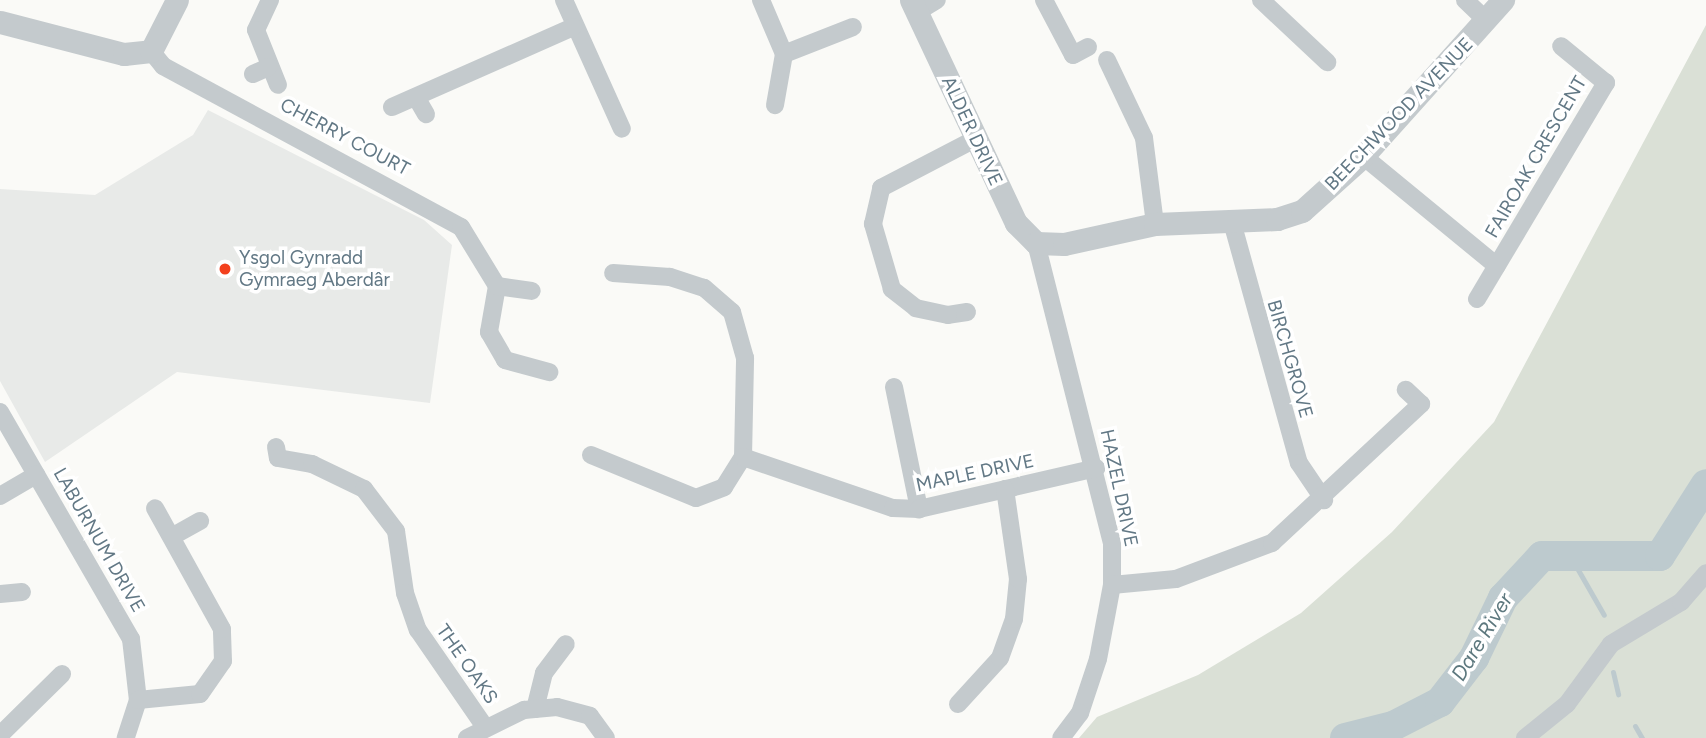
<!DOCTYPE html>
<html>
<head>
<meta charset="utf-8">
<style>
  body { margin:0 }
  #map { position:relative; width:1706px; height:738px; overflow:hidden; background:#fafaf7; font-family:Figtree,sans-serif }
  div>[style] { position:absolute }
  .built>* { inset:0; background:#e8eae8 }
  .green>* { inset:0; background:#dae0d6 }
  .stream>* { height:5px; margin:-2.5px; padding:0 2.5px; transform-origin:2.5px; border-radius:2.5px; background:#bdcace }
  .river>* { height:30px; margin:-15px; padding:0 15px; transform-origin:15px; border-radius:15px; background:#bdcace }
  .minor>* { height:18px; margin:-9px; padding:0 9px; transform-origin:9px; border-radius:9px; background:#c4cacd }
  .tertiary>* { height:23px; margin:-11.5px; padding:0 11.5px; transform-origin:11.5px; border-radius:11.5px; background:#c4cacd }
  .dots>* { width:19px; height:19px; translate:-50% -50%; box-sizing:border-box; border:4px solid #fff; border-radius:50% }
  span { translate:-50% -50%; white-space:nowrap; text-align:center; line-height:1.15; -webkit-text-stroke:7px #fff; paint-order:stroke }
  .street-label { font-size:19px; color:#627885 }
  .poi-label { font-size:19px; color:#627885 }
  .left { translate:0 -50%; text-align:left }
  .water-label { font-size:21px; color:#5d787e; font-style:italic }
</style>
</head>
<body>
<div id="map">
  <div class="built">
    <div style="clip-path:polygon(208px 110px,424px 220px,452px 245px,430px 403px,177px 372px,45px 462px,0 381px,0 189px,95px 195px,193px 135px)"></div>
  </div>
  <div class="green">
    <div style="clip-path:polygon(1706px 25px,1706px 738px,1079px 738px,1097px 717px,1198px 675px,1301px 613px,1392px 532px,1494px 422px)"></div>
  </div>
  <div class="stream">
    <div style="left:1569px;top:554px;width:70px;rotate:60.2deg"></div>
    <div style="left:1613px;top:672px;width:23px;rotate:77deg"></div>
    <div style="left:1635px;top:726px;width:14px;rotate:60deg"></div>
  </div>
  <div class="river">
    <div style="left:1345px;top:738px;width:49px;rotate:-14deg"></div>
    <div style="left:1393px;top:726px;width:53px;rotate:-27.1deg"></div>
    <div style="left:1440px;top:702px;width:56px;rotate:-52.3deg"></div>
    <div style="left:1474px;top:658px;width:67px;rotate:-64.2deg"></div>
    <div style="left:1503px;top:598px;width:57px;rotate:-47.1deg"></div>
    <div style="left:1542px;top:556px;width:118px"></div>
    <div style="left:1660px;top:556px;width:85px;rotate:-57.4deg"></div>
  </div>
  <div class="minor">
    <div style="left:270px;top:0;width:33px;rotate:115deg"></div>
    <div style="left:256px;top:30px;width:59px;rotate:68.2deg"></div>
    <div style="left:564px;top:0;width:141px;rotate:65.8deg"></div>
    <div style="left:761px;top:0;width:59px;rotate:66.9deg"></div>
    <div style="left:784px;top:54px;width:52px;rotate:100deg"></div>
    <div style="left:1044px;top:0;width:62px;rotate:62.2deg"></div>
    <div style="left:1073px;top:55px;width:17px;rotate:-28deg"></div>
    <div style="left:1261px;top:0;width:91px;rotate:43.2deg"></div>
    <div style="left:1465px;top:0;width:30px;rotate:44deg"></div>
    <div style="left:917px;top:12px;width:23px;rotate:-31deg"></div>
    <div style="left:151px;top:51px;width:19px;rotate:51deg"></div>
    <div style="left:163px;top:66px;width:339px;rotate:28.4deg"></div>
    <div style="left:461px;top:227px;width:69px;rotate:58.6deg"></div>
    <div style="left:497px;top:286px;width:47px;rotate:99.9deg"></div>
    <div style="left:489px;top:332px;width:32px;rotate:60deg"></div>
    <div style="left:505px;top:360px;width:46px;rotate:15.3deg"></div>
    <div style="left:784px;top:54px;width:74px;rotate:-21.4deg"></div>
    <div style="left:1107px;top:60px;width:86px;rotate:64.6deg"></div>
    <div style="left:1144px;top:138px;width:87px;rotate:82.7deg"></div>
    <div style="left:253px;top:74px;width:17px;rotate:-24deg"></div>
    <div style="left:416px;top:97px;width:20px;rotate:60deg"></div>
    <div style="left:392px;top:107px;width:198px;rotate:-23.8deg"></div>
    <div style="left:1363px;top:156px;width:173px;rotate:39.4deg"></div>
    <div style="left:1232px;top:222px;width:250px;rotate:74.5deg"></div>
    <div style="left:1299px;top:463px;width:45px;rotate:56deg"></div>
    <div style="left:1036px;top:243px;width:309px;rotate:75.8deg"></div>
    <div style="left:1112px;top:543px;width:42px;rotate:90deg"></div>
    <div style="left:1112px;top:585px;width:75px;rotate:100.7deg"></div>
    <div style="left:1098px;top:659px;width:57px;rotate:108.4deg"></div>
    <div style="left:1080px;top:713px;width:31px;rotate:127deg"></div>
    <div style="left:497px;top:286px;width:35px;rotate:8deg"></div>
    <div style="left:1477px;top:299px;width:252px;rotate:-59.2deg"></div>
    <div style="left:1606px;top:83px;width:58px;rotate:-140.6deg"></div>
    <div style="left:967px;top:312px;width:19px;rotate:171deg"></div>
    <div style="left:948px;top:315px;width:33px;rotate:-168deg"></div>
    <div style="left:916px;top:308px;width:31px;rotate:-142deg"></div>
    <div style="left:892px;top:289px;width:68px;rotate:-106.3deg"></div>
    <div style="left:873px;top:224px;width:37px;rotate:-77deg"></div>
    <div style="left:881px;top:188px;width:108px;rotate:-27.5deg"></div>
    <div style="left:894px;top:387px;width:125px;rotate:78.4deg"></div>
    <div style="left:0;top:412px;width:262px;rotate:60deg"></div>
    <div style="left:131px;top:639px;width:61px;rotate:83.5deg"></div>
    <div style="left:138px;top:700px;width:40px;rotate:108deg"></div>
    <div style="left:276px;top:447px;width:11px;rotate:80deg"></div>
    <div style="left:278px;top:458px;width:35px;rotate:10deg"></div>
    <div style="left:312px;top:464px;width:58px;rotate:25.7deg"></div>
    <div style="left:364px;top:489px;width:53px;rotate:52.7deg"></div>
    <div style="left:396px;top:531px;width:63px;rotate:81.7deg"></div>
    <div style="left:405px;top:593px;width:39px;rotate:71deg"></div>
    <div style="left:418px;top:630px;width:118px;rotate:55.4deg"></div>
    <div style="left:591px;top:455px;width:113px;rotate:22.3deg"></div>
    <div style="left:696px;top:498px;width:30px;rotate:-21deg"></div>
    <div style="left:724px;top:487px;width:36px;rotate:-58deg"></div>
    <div style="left:743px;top:457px;width:99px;rotate:-88.8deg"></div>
    <div style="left:745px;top:358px;width:48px;rotate:-105.8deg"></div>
    <div style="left:732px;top:312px;width:37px;rotate:-139deg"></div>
    <div style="left:704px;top:288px;width:36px;rotate:-162deg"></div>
    <div style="left:670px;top:277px;width:57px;rotate:-176deg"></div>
    <div style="left:743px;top:457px;width:158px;rotate:18.8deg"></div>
    <div style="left:893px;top:508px;width:26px;rotate:2deg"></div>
    <div style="left:919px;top:509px;width:182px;rotate:-13deg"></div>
    <div style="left:0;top:496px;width:42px;rotate:-30.3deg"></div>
    <div style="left:173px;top:536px;width:31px;rotate:-29deg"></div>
    <div style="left:1112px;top:585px;width:64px;rotate:-5.4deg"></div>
    <div style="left:1176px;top:579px;width:103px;rotate:-20.6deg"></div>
    <div style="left:1272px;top:543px;width:204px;rotate:-43deg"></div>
    <div style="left:1421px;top:404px;width:21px;rotate:-137deg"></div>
    <div style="left:0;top:594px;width:22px;rotate:-5deg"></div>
    <div style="left:138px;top:700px;width:62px;rotate:-5.5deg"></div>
    <div style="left:200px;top:694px;width:40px;rotate:-55.1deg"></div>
    <div style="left:223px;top:661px;width:32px;rotate:-92deg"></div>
    <div style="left:222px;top:629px;width:138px;rotate:-119deg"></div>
    <div style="left:958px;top:704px;width:62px;rotate:-47.6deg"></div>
    <div style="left:1000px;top:658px;width:41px;rotate:-70.3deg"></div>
    <div style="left:1014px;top:619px;width:40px;rotate:-84.3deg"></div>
    <div style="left:1018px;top:579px;width:91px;rotate:-98.2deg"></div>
    <div style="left:535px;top:709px;width:37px;rotate:-76deg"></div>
    <div style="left:544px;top:673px;width:36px;rotate:-53deg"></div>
    <div style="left:0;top:735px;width:87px;rotate:-44.5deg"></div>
    <div style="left:467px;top:738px;width:64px;rotate:-26.2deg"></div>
    <div style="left:524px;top:710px;width:33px;rotate:-5deg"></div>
    <div style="left:557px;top:707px;width:34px;rotate:15deg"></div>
    <div style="left:590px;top:716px;width:27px;rotate:54deg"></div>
    <div style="left:1525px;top:738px;width:54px;rotate:-39deg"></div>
    <div style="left:1567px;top:704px;width:74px;rotate:-53.7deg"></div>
    <div style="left:1611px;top:644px;width:82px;rotate:-31deg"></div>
    <div style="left:1681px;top:602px;width:38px;rotate:-49deg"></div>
  </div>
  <div class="tertiary">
    <div style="left:911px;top:0;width:246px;rotate:64.8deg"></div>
    <div style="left:1016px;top:223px;width:28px;rotate:45deg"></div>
    <div style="left:1036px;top:243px;width:28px;rotate:2deg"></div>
    <div style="left:1064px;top:244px;width:93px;rotate:-12.4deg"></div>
    <div style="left:1155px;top:224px;width:122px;rotate:-2.3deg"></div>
    <div style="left:1277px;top:219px;width:26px;rotate:-18deg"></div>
    <div style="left:1302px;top:211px;width:82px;rotate:-42deg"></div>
    <div style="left:1363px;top:156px;width:210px;rotate:-48.1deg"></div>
    <div style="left:0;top:22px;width:128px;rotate:14.5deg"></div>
    <div style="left:124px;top:54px;width:27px;rotate:-6deg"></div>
    <div style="left:151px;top:51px;width:57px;rotate:-63deg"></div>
  </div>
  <div class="dots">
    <div style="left:225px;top:269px;background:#f3411e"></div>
  </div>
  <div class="street-label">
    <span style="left:1399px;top:114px;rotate:-46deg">BEECHWOOD AVENUE</span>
    <span style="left:972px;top:131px;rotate:65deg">ALDER DRIVE</span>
    <span style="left:345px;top:137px;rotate:28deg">CHERRY COURT</span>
    <span style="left:1536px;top:157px;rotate:-60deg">FAIROAK CRESCENT</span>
    <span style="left:1290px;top:359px;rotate:74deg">BIRCHGROVE</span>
    <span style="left:975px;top:473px;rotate:-12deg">MAPLE DRIVE</span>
    <span style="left:1119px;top:488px;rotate:78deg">HAZEL DRIVE</span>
    <span style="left:99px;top:540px;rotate:60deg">LABURNUM DRIVE</span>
    <span style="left:467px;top:664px;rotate:55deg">THE OAKS</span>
  </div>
  <div class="poi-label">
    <span class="left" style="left:239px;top:269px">Ysgol Gynradd<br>Gymraeg Aberdâr</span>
  </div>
  <div class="water-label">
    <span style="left:1482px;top:637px;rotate:-59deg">Dare River</span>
  </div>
</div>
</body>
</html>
